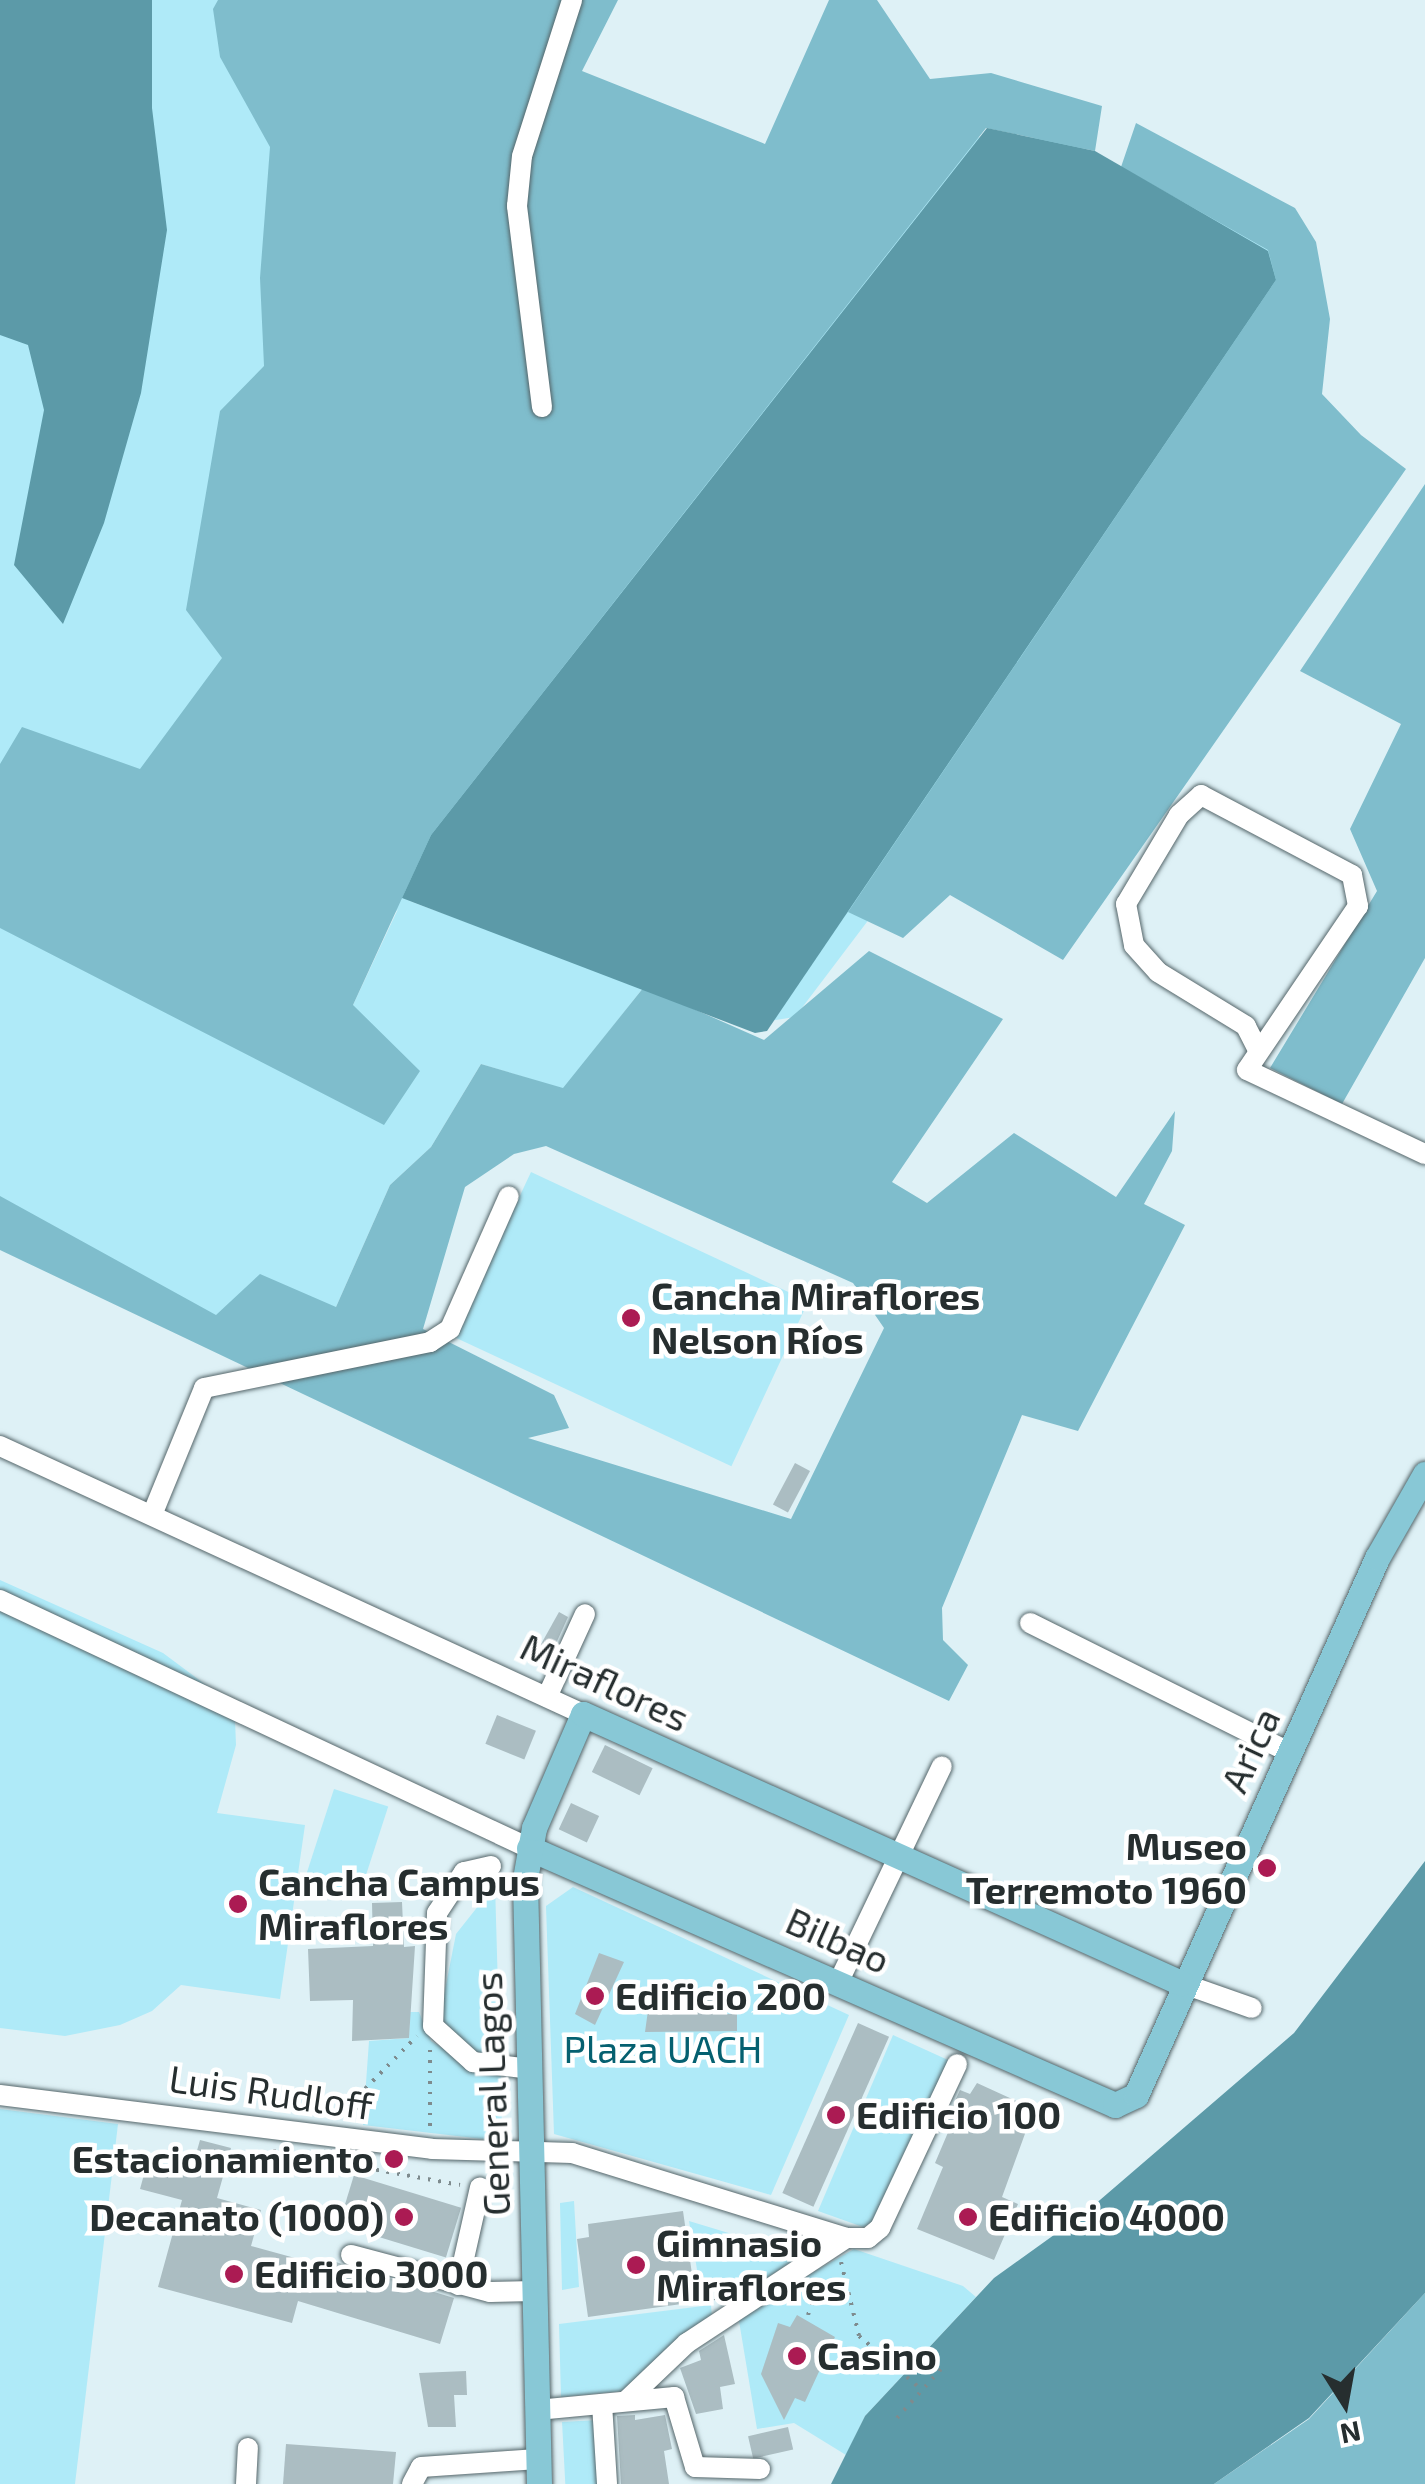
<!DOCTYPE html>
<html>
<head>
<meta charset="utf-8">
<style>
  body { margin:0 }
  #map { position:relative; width:1425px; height:2484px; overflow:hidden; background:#def1f6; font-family:"Exo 2",sans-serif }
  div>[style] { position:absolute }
  .green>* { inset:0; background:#afeaf8; transform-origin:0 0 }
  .forest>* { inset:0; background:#7fbdcc }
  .water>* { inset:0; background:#5c9aa8 }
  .building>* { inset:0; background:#abbdc2; transform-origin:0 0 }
  .path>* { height:4px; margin-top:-2px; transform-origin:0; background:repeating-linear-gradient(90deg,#7e8b8e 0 2.5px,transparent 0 10.5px) }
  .roads { filter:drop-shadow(0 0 2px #55666a) drop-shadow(0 0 2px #55666a) }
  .minor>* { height:20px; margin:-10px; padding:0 10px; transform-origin:10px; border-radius:10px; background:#fff }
  .major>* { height:25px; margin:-12.5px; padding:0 12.5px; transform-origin:12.5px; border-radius:12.5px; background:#88c8d6 }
  .dots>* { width:28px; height:28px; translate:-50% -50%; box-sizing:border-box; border:5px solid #fff; border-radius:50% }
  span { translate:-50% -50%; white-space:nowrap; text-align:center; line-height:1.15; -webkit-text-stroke:9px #fff; paint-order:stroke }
  .poi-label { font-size:38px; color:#262e2f; font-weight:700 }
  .left { translate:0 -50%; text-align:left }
  .right { translate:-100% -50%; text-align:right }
  .street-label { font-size:38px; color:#262e2f }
  .park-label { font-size:38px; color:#056070 }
  .north { position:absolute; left:1295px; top:2354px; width:100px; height:100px; -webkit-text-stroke:8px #fff; paint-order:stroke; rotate:169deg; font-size:28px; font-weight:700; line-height:40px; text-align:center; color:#262e2f }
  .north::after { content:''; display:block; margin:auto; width:35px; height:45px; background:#262e2f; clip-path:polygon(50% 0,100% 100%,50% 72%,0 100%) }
</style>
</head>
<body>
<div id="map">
  <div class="green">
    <div style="clip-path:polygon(evenodd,0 0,563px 0,527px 177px,1008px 135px,1070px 142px,1300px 253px,876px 910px,795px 1017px,763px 1022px,404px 899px,644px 987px,563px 1089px,481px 1064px,431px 1147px,390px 1185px,336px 1307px,218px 1326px,0 1206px,0 0,398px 909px,353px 1005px,350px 969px,398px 909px)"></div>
    <div style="left:531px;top:1172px;width:306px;height:182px;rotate:25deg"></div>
    <div style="clip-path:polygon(0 1580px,163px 1653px,218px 1694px,235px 1719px,236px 1745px,217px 1813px,305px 1825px,280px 1999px,181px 1985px,152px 2011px,120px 2025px,65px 2036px,0 2028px)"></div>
    <div style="left:334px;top:1789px;width:57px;height:94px;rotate:18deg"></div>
    <div style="clip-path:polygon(495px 1884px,500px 2059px,478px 2056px,439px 2020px,456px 1934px,479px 1905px,478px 1889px)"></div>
    <div style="clip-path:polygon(573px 1887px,849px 2015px,771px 2195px,554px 2134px,546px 1906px)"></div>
    <div style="clip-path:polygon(410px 2012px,419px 2012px,431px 2041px,478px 2070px,501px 2071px,502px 2135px,491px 2140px,363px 2125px,369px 2041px,409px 2038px)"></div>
    <div style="clip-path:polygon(893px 2035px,948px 2060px,878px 2220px,863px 2227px,818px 2211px)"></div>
    <div style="clip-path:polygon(0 2109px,118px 2124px,75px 2484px,0 2484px)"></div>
    <div style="clip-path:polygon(574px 2201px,579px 2287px,562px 2290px,560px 2203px)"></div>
    <div style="clip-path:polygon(689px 2221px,801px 2255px,728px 2304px,725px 2278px,699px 2282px)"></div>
    <div style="clip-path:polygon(854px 2249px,963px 2286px,976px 2297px,865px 2416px,846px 2455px,794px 2423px,757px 2429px,738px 2315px)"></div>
    <div style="clip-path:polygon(711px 2305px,712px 2317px,623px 2391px,561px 2397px,559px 2324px)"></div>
    <div style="left:599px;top:2420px;width:64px;height:37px;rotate:87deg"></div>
  </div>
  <div class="forest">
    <div style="clip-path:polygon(218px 0,618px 0,582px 71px,765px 144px,829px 0,877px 0,930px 79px,991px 73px,1102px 106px,1095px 151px,986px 128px,431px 835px,353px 1005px,420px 1071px,384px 1125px,0 928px,0 764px,22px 727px,140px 769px,222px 658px,186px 610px,220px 411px,264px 366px,260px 278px,270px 147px,220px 57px,213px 9px)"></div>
    <div style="clip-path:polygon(1136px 123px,1295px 208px,1316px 242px,1330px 319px,1322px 394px,1361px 435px,1406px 469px,1063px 960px,950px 895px,903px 938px,848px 912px,1276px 280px,1268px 250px,1121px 167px)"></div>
    <div style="clip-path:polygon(1425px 484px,1425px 958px,1342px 1104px,1270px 1068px,1377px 891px,1350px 829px,1401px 724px,1300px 671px)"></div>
    <div style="clip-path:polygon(evenodd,869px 951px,1003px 1019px,892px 1182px,927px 1203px,1014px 1133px,1116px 1197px,1175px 1111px,1172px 1151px,1144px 1204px,1185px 1225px,1078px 1431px,1022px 1415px,942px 1608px,943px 1640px,968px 1665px,949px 1701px,0 1250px,0 1196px,216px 1315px,260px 1274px,336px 1307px,390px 1185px,431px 1147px,481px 1064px,563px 1088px,644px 987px,764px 1040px,869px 951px,546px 1146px,853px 1283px,884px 1328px,791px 1519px,528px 1438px,569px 1428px,554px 1395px,423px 1329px,465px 1187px,514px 1154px,546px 1146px)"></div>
    <div style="clip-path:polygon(1425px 2293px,1425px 2484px,1214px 2484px,1309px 2419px)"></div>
  </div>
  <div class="water">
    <div style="clip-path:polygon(0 0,152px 0,152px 108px,167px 230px,141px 393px,104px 523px,63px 624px,14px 565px,44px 410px,28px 345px,0 335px)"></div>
    <div style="clip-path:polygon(987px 128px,1095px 151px,1268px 251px,1276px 280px,767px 1031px,755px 1033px,402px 898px,431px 835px)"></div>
    <div style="clip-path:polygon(1425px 1861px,1425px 2293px,1309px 2418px,1214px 2484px,831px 2484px,865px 2416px,994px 2278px,1086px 2212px,1294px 2033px)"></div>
  </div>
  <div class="building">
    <div style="left:795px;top:1463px;width:17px;height:47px;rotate:28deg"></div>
    <div style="clip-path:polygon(559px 1612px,568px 1617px,544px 1670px,531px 1662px)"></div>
    <div style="left:497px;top:1715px;width:42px;height:31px;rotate:22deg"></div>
    <div style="left:605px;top:1745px;width:53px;height:30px;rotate:26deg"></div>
    <div style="left:571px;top:1803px;width:31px;height:29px;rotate:25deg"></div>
    <div style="clip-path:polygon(402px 1902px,404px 1947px,415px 1946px,409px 2038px,352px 2041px,353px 2000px,310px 2001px,308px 1949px,373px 1946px,372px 1903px)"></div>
    <div style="clip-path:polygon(599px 1953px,624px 1962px,595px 2025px,575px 2014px)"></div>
    <div style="clip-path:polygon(721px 1989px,722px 2014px,737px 2014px,737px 2031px,645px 2032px,650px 1996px)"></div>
    <div style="left:858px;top:2023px;width:34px;height:186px;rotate:24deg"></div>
    <div style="clip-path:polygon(977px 2083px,1034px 2109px,1002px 2197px,1018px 2204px,994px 2260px,917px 2229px,943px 2167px,935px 2163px,952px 2123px,946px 2120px,960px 2090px,970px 2094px)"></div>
    <div style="clip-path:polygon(200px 2140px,231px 2148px,217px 2198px,261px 2210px,251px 2246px,324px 2266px,326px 2259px,454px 2298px,440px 2344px,298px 2301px,292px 2323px,158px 2287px,182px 2200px,140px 2189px,148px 2160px,191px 2172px)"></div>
    <div style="left:354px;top:2175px;width:112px;height:52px;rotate:17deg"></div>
    <div style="clip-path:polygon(683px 2211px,696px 2302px,588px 2317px,577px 2239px,589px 2237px,588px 2224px)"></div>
    <div style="clip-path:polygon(797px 2315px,835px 2337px,805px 2402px,795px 2398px,784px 2420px,761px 2374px,778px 2323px,790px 2327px)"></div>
    <div style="clip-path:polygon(724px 2335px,735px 2384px,720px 2387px,723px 2409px,696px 2414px,680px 2368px,701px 2360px,699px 2351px)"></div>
    <div style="clip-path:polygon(466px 2371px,467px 2395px,454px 2395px,456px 2427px,428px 2427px,419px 2373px)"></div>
    <div style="clip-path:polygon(635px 2415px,635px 2420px,665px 2415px,672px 2449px,664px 2451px,669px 2484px,621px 2484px,617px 2416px)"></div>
    <div style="left:788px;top:2427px;width:23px;height:41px;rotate:77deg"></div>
    <div style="clip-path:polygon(286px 2444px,396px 2452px,393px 2484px,283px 2484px)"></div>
  </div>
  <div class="path">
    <div style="left:430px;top:2050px;width:80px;rotate:90deg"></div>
    <div style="left:358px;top:2121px;width:25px;rotate:-90deg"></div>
    <div style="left:358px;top:2096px;width:84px;rotate:-45.5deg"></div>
    <div style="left:273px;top:2151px;width:190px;rotate:10.3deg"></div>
    <div style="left:841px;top:2262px;width:76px;rotate:76.3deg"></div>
    <div style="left:859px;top:2336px;width:83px;rotate:40.6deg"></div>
    <div style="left:694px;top:2290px;width:20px;rotate:-6deg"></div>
    <div style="left:714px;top:2288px;width:12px;rotate:81deg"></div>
    <div style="left:808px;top:2315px;width:36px;rotate:-72deg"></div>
    <div style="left:897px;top:2418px;width:69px;rotate:-48deg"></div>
  </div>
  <div class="roads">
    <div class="minor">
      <div style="left:542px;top:407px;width:203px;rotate:-97.1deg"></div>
      <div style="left:517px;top:206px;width:50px;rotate:-84.3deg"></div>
      <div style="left:522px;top:156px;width:164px;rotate:-72.2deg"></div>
      <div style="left:1258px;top:1050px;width:27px;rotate:-117deg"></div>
      <div style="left:1246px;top:1026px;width:103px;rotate:-148.5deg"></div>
      <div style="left:1158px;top:972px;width:36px;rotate:-132deg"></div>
      <div style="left:1134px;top:945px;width:42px;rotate:-101deg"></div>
      <div style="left:1126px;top:904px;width:104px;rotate:-59.2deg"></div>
      <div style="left:1179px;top:815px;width:30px;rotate:-42deg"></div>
      <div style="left:1201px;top:795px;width:171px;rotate:27.9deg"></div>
      <div style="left:1352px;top:875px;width:32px;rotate:79deg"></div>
      <div style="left:1358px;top:906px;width:198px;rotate:124.1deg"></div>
      <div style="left:1247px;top:1070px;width:197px;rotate:25.3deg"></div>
      <div style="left:0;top:1446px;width:642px;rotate:24.69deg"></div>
      <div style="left:152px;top:1515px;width:137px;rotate:-67.7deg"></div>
      <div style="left:204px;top:1388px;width:231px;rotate:-11.5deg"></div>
      <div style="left:430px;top:1342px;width:24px;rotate:-33deg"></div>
      <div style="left:450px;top:1329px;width:145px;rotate:-66.1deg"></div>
      <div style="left:0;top:1600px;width:584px;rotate:25.12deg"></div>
      <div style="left:1030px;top:1623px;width:292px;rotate:26.5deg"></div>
      <div style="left:547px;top:1697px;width:91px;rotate:-65.4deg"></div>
      <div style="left:491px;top:1866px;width:28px;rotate:167deg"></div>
      <div style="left:464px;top:1872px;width:49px;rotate:123.4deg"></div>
      <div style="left:437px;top:1913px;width:113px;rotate:92deg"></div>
      <div style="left:433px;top:2026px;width:54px;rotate:42deg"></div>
      <div style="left:473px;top:2062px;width:57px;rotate:7deg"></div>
      <div style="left:839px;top:1981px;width:238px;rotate:-64.4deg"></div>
      <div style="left:1181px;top:1983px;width:75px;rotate:19.4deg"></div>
      <div style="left:0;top:2095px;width:435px;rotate:7.1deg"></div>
      <div style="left:432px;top:2149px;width:140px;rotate:1.6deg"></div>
      <div style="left:572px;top:2153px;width:287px;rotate:17.2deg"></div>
      <div style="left:846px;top:2238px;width:22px"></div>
      <div style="left:868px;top:2238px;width:16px;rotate:-40deg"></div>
      <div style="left:880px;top:2228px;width:181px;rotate:-64.8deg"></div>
      <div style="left:351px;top:2255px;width:144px;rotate:14.9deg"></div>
      <div style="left:490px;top:2292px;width:44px;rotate:-1.3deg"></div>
      <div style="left:458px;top:2285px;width:100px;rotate:-77.3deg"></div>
      <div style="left:626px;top:2401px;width:84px;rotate:-43.6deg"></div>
      <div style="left:687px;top:2343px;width:191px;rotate:-33.4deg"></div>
      <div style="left:602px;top:2404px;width:80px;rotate:86.4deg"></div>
      <div style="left:537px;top:2410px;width:138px;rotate:-5.4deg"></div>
      <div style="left:674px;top:2397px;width:73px;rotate:73.3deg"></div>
      <div style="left:695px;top:2467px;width:65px;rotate:1.8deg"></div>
      <div style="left:246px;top:2484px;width:36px;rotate:-87deg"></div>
      <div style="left:412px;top:2484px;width:19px;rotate:-62deg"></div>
      <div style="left:421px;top:2467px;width:117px;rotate:-3.9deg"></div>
    </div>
    <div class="major">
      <div style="left:529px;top:1848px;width:640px;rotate:23.68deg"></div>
      <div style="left:1115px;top:2105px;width:23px;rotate:-25deg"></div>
      <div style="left:1136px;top:2095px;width:589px;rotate:-65.83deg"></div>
      <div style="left:1377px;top:1558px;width:97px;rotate:-60.3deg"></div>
      <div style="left:539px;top:2484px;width:605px;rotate:-91.33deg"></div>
      <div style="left:525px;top:1879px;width:52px;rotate:-80deg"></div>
      <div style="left:534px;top:1828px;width:124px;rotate:-66.7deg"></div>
      <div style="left:583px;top:1714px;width:656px;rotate:24.22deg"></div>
    </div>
  </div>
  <div class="dots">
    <div style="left:631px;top:1318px;background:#ab1b53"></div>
    <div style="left:1267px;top:1868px;background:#ab1b53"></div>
    <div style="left:238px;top:1904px;background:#ab1b53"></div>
    <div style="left:595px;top:1996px;background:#ab1b53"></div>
    <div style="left:836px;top:2115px;background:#ab1b53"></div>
    <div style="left:394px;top:2159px;background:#ab1b53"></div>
    <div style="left:404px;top:2217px;background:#ab1b53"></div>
    <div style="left:968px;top:2217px;background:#ab1b53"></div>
    <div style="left:636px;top:2265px;background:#ab1b53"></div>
    <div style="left:234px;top:2274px;background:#ab1b53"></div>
    <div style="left:797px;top:2356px;background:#ab1b53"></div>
  </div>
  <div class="poi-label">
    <span class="left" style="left:651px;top:1318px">Cancha Miraflores<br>Nelson Ríos</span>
    <span class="right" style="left:1247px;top:1868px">Museo<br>Terremoto 1960</span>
    <span class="left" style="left:258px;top:1904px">Cancha Campus<br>Miraflores</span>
    <span class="left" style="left:615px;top:1996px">Edificio 200</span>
    <span class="left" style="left:856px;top:2115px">Edificio 100</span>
    <span class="right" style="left:374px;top:2159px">Estacionamiento</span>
    <span class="right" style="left:384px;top:2217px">Decanato (1000)</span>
    <span class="left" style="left:988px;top:2217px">Edificio 4000</span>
    <span class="left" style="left:656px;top:2265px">Gimnasio<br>Miraflores</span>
    <span class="left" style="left:254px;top:2274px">Edificio 3000</span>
    <span class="left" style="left:817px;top:2356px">Casino</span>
  </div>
  <div class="street-label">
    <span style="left:605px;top:1682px;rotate:25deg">Miraflores</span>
    <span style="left:1250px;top:1750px;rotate:-65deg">Arica</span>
    <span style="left:838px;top:1940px;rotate:24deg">Bilbao</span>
    <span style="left:271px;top:2092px;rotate:8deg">Luis Rudloff</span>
    <span style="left:492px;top:2094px;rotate:-92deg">General Lagos</span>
  </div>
  <div class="park-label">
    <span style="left:663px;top:2049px">Plaza UACH</span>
  </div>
  <div class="north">N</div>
</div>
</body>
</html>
